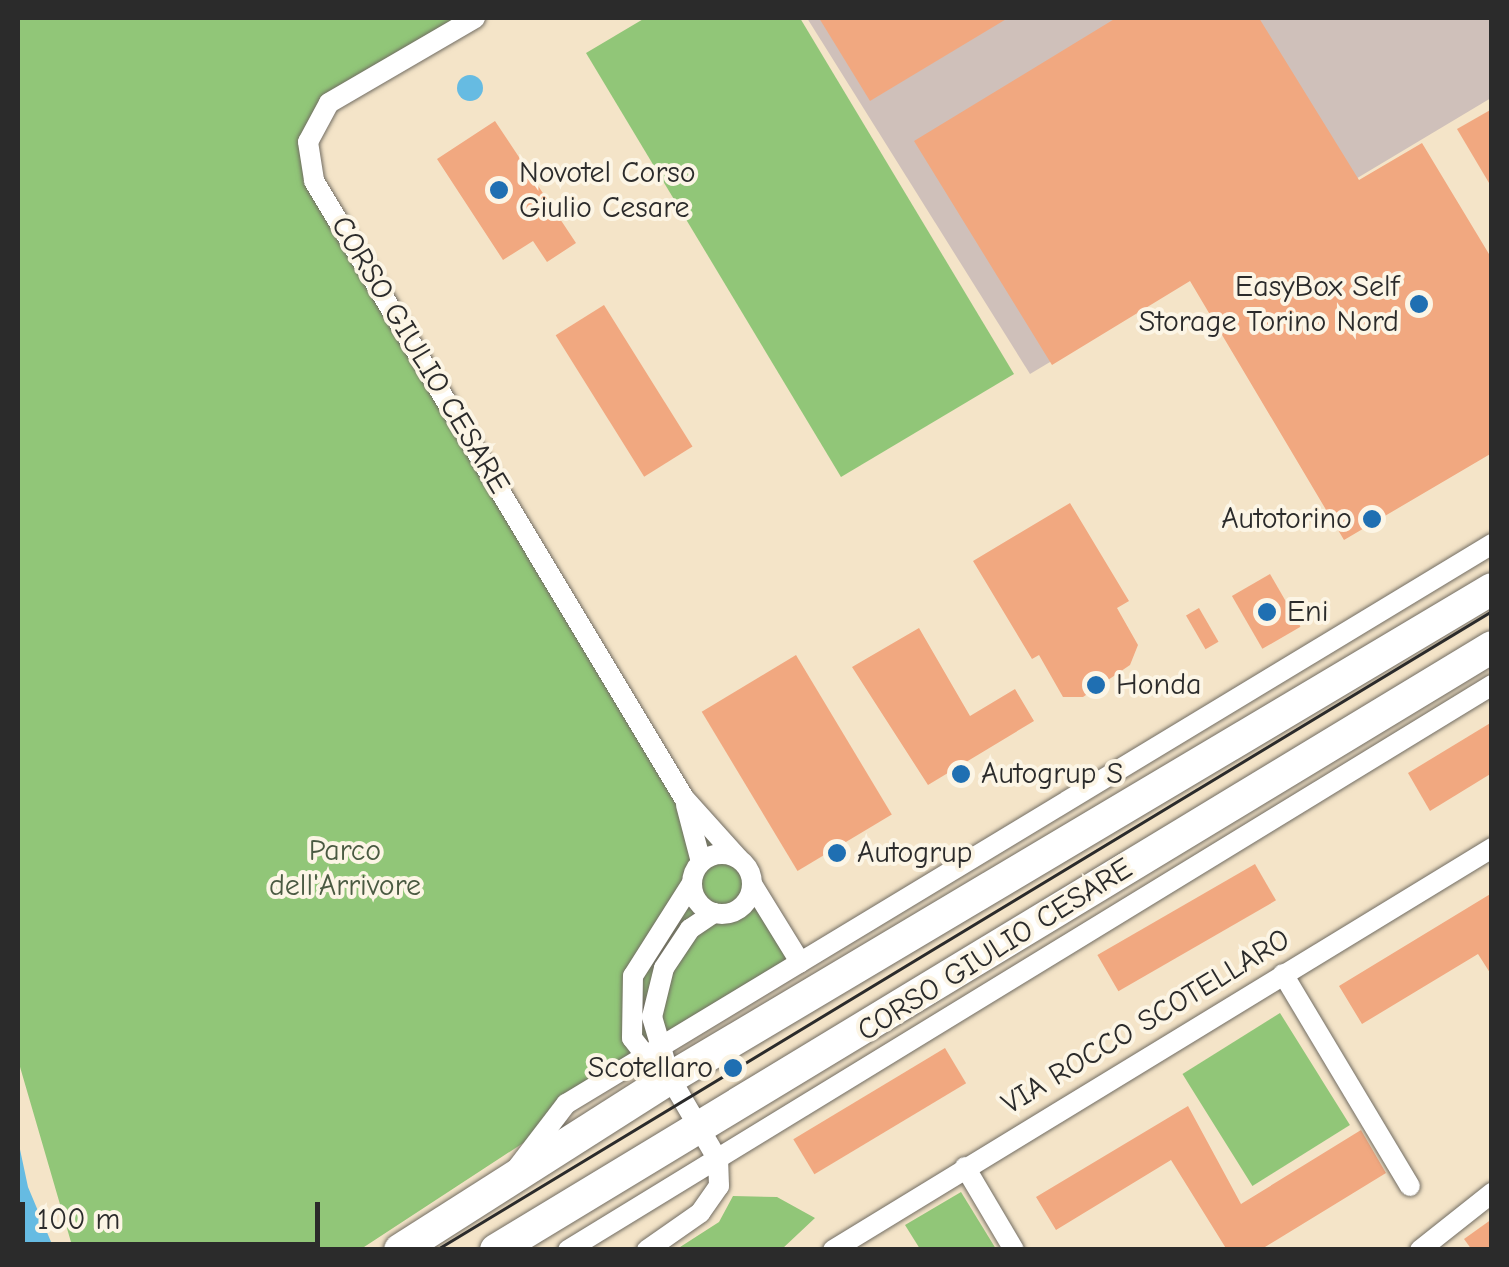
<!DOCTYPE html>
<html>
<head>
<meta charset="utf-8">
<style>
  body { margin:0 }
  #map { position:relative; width:1509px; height:1267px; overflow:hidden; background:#f4e4c8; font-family:"Comic Neue",sans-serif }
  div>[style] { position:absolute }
  .industrial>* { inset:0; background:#cfc0ba }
  .green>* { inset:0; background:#91c678; transform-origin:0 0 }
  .water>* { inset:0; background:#66bbe2 }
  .round { border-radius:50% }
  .building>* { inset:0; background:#f1a880; transform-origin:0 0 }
  .roads { filter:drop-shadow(0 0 2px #716c62) drop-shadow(0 0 2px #716c62) }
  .minor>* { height:20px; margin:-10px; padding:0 10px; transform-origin:10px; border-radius:10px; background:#fff }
  .minor>.ring { margin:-10px; padding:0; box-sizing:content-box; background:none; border:20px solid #fff; border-radius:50% }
  .primary>* { height:32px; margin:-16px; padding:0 16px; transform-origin:16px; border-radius:16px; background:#fff }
  .tram>* { height:2.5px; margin:-1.25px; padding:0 1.25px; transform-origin:1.25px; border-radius:1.25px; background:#2b2b2b }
  .dots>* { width:28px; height:28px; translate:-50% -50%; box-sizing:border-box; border:5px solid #fcf5e5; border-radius:50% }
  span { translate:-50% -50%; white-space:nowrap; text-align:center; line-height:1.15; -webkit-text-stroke:8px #fcf5e5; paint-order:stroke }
  .poi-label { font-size:30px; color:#2b2b2b }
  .left { translate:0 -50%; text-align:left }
  .right { translate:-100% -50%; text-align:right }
  .street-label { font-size:30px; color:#2b2b2b }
  .park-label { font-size:30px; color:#4a5a42 }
  .frame { position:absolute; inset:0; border:20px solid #2b2b2b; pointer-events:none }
  .scale { position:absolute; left:20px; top:1202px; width:300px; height:45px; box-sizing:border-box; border:5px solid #2b2b2b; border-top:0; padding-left:12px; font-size:30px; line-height:35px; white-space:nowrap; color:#2b2b2b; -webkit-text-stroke:8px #fcf5e5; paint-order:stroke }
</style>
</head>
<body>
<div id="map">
  <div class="industrial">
    <div style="clip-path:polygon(807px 18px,1491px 18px,1491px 98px,1030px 374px)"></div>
  </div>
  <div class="green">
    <div style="clip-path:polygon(18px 18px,475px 18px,329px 103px,308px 142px,315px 181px,664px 765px,800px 962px,361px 1249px,73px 1249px,18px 1060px)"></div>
    <div style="clip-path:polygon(645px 18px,800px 18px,1014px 374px,841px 477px,586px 53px)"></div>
    <div style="left:1280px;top:1013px;width:132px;height:115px;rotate:58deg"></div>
    <div style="clip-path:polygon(961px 1192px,996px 1249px,920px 1249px,905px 1225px)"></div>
    <div style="clip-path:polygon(733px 1196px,777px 1197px,815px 1218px,782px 1249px,677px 1249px,719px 1222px)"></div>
  </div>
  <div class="water">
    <div class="round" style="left:457px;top:75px;width:26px;height:26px"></div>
    <div style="clip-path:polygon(18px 1140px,28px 1187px,54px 1249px,18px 1249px)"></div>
  </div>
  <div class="building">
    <div style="clip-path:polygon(819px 18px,1008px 18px,870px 101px)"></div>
    <div style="clip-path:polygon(1116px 18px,1259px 18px,1359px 180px,1422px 143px,1492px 259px,1492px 453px,1344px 540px,1190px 281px,1052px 365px,914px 141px)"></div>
    <div style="clip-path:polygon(1492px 109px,1492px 188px,1457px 129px)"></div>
    <div style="clip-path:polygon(495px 121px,576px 243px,547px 262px,533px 241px,503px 260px,437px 159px)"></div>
    <div style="left:604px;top:305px;width:167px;height:57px;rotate:58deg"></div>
    <div style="clip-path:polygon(1070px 503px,1129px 601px,1117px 608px,1138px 645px,1130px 665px,1083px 697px,1063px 697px,1039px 655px,1032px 659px,973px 561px)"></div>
    <div style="left:1270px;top:574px;width:61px;height:44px;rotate:60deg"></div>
    <div style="left:1199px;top:608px;width:39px;height:15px;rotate:60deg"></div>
    <div style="clip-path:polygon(919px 628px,970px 716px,1015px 689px,1034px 721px,928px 785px,852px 667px)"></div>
    <div style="left:796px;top:655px;width:186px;height:110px;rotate:59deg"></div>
    <div style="clip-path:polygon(1492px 722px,1492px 773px,1430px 811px,1408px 773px)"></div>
    <div style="left:1255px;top:864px;width:42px;height:182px;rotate:60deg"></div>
    <div style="clip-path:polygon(1492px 893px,1492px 976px,1478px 954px,1362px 1024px,1339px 986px)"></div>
    <div style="left:945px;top:1048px;width:41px;height:177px;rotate:59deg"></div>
    <div style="clip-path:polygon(1188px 1106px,1241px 1204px,1361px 1130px,1386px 1173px,1260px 1250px,1227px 1250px,1171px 1160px,1056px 1230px,1036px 1197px)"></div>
    <div style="clip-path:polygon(1492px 1219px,1492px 1250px,1472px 1250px,1464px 1239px)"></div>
  </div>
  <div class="roads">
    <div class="minor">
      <div style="left:475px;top:18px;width:169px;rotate:149.8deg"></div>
      <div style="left:329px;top:103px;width:44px;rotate:118.3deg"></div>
      <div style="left:308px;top:142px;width:39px;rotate:81deg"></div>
      <div style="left:314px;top:181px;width:719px;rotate:59.05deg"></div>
      <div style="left:684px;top:798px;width:81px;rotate:48deg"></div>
      <div style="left:686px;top:805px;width:59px;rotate:75.3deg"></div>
      <div class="ring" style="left:692px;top:854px;width:40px;height:40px"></div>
      <div style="left:752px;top:884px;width:92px;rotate:58.4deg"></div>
      <div style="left:1283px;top:974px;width:247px;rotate:59.1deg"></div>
      <div style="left:653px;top:1065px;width:34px;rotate:-128deg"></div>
      <div style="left:632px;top:1038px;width:62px;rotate:-89.1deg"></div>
      <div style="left:633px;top:976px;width:110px;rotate:-57.6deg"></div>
      <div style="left:965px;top:1167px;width:96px;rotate:59.4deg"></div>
      <div style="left:511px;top:1176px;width:91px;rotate:-52.6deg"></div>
      <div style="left:566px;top:1104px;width:1082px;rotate:-31.16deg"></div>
      <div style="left:568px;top:1250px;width:1083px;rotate:-31.44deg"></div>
      <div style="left:647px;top:1250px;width:65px;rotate:-34.9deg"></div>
      <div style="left:700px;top:1213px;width:33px;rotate:-55deg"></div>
      <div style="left:719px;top:1186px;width:26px;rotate:-92deg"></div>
      <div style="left:718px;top:1160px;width:95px;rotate:-120.3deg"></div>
      <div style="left:670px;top:1078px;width:64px;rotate:-106.4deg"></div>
      <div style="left:652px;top:1017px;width:50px;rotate:-76.2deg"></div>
      <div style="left:664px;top:968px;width:47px;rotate:-56.3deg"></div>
      <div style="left:690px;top:929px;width:29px;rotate:-34deg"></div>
      <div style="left:833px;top:1250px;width:772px;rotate:-31.38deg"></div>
      <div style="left:1420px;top:1250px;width:92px;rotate:-38.4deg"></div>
    </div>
    <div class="primary">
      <div style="left:400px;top:1250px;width:320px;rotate:-32.5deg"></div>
      <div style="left:670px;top:1078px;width:956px;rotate:-30.75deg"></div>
      <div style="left:496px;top:1250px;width:1164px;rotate:-31.19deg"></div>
    </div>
  </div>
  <div class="tram">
    <div style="left:436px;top:1250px;width:1234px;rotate:-31.18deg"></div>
  </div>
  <div class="dots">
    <div style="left:499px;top:190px;background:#1f6fb2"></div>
    <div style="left:1419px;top:304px;background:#1f6fb2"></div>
    <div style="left:1372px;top:519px;background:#1f6fb2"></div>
    <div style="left:1267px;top:612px;background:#1f6fb2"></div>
    <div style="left:1096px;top:685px;background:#1f6fb2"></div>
    <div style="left:961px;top:774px;background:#1f6fb2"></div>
    <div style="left:837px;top:853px;background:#1f6fb2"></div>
    <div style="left:733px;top:1068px;background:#1f6fb2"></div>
  </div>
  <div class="poi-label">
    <span class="left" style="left:519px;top:190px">Novotel Corso<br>Giulio Cesare</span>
    <span class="right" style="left:1399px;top:304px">EasyBox Self<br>Storage Torino Nord</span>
    <span class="right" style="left:1352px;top:519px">Autotorino</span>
    <span class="left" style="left:1287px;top:612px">Eni</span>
    <span class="left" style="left:1116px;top:685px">Honda</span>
    <span class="left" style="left:981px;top:774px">Autogrup S</span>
    <span class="left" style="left:857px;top:853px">Autogrup</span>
    <span class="right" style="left:713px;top:1068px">Scotellaro</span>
  </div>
  <div class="street-label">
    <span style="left:420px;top:355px;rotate:59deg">CORSO GIULIO CESARE</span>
    <span style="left:995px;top:950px;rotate:-32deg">CORSO GIULIO CESARE</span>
    <span style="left:1146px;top:1022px;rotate:-31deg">VIA ROCCO SCOTELLARO</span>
  </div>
  <div class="park-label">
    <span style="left:345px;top:868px">Parco<br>dell'Arrivore</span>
  </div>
  <div class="frame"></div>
  <div class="scale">100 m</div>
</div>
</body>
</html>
